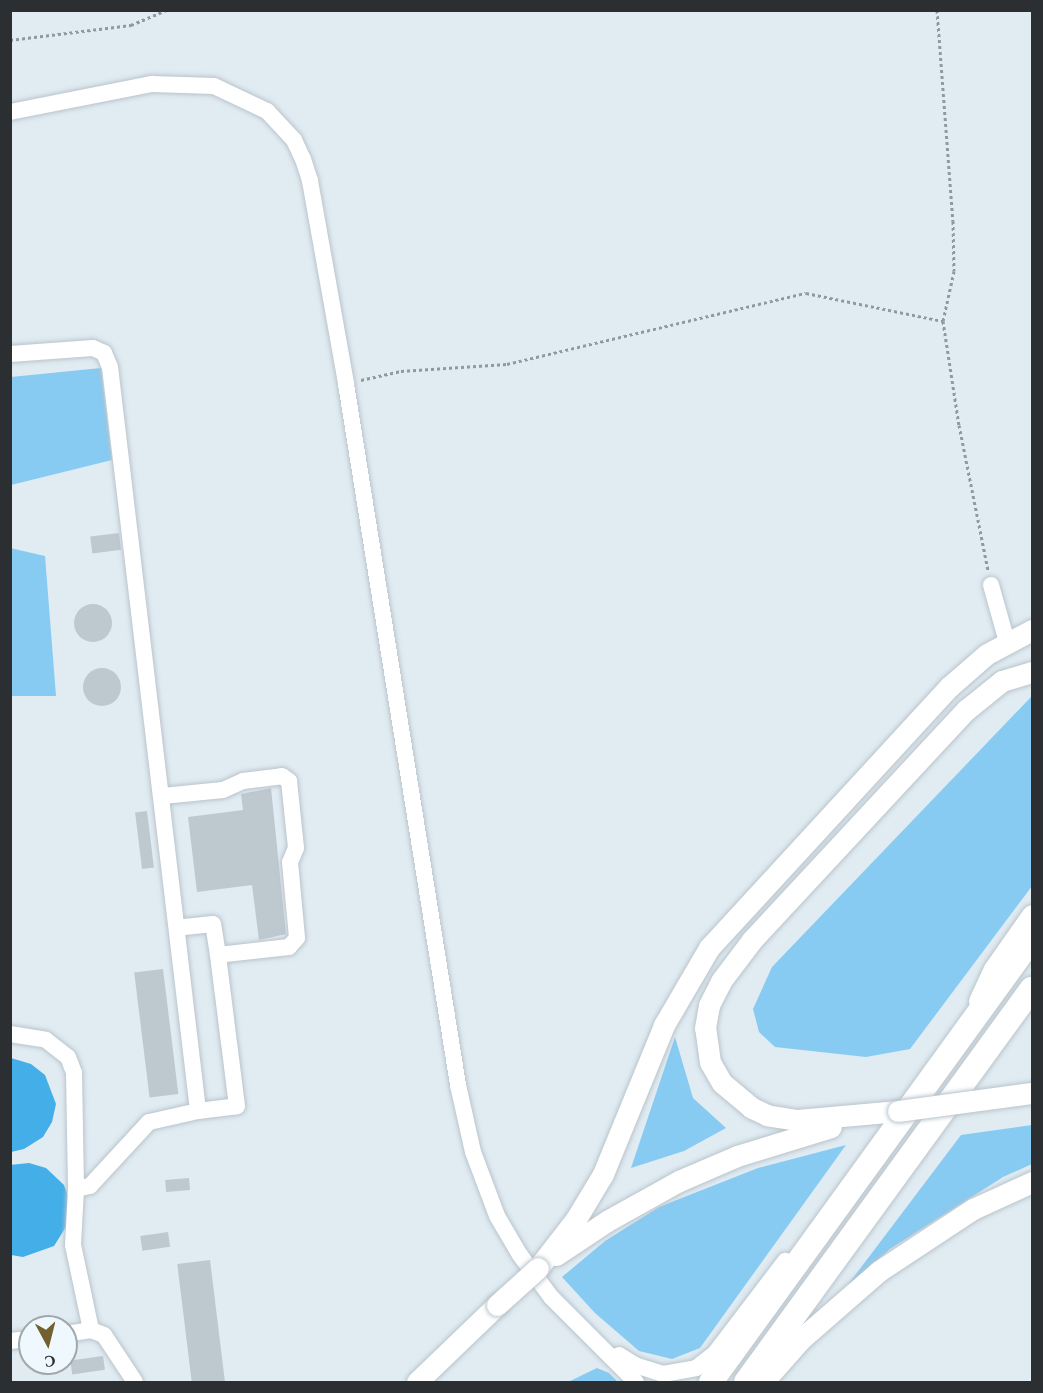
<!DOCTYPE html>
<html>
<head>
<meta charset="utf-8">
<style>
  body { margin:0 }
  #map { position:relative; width:1043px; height:1393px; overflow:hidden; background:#e0ebf2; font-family:Spectral,serif }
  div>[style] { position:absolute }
  .green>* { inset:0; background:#87caf2 }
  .water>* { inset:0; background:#43aee8 }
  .building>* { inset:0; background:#bec8cf; transform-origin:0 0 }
  .round { border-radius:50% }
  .path>* { height:3px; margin-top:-1.5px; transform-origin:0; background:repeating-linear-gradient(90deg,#91999e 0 3px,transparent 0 6px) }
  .roads { filter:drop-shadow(0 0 2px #b9c4cb) drop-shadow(0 0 2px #b9c4cb) }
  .minor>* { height:16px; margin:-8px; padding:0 8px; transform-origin:8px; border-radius:8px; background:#fff }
  .major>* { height:21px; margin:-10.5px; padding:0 10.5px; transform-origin:10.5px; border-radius:10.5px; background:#fff }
  .highway>* { height:24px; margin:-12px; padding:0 12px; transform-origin:12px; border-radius:12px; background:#fff }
  .bridges { filter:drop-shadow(0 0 2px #b9c4cb) drop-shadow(0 0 2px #b9c4cb) }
  .major-bridge>* { height:21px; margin:-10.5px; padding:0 10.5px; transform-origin:10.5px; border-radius:10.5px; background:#fff }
  span { translate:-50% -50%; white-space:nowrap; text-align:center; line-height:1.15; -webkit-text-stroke:4.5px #eff8fe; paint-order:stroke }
  .frame { position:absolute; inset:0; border:12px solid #2b2f32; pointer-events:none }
  .north { position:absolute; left:18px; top:1315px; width:60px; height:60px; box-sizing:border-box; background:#eff8fe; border:2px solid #a1a8ac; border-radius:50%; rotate:173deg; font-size:16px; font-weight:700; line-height:24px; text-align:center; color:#2b2f32 }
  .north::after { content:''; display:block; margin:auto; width:21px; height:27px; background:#745f2e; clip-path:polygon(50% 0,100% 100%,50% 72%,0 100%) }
</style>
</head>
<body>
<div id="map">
  <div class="green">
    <div style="clip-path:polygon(101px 368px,112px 460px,11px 485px,11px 377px)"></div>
    <div style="clip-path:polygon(10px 548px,45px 556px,56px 696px,11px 696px)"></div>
    <div style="clip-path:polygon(1032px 696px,1032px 886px,910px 1049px,866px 1057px,775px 1047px,759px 1032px,753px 1009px,772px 967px)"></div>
    <div style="clip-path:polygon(675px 1037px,693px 1098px,726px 1128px,684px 1151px,631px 1168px)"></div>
    <div style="clip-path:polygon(1032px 1125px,1032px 1164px,1003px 1177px,890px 1249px,847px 1286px,961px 1135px)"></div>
    <div style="clip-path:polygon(846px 1145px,700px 1348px,672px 1359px,639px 1351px,595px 1313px,562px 1277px,605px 1241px,659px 1207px,758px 1168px)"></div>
    <div style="clip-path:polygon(597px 1368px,609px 1373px,618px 1382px,568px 1382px)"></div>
  </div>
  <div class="water">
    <div style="clip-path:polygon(11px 1058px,31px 1064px,45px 1075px,56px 1104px,52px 1122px,43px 1137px,24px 1149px,11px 1152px)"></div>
    <div style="clip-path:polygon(29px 1163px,46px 1168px,64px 1185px,68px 1196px,69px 1222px,54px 1246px,23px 1257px,11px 1255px,10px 1165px)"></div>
  </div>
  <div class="building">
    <div style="left:119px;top:533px;width:17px;height:29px;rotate:83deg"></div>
    <div class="round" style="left:74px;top:604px;width:38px;height:38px"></div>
    <div class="round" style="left:83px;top:668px;width:38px;height:38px"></div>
    <div style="clip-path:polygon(271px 788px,286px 934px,259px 940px,252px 885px,197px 892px,188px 817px,243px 810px,241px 794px)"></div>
    <div style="left:147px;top:811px;width:57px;height:12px;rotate:83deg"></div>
    <div style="left:163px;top:969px;width:126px;height:29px;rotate:83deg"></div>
    <div style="left:189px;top:1178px;width:12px;height:24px;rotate:85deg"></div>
    <div style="left:168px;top:1232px;width:15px;height:28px;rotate:82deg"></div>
    <div style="left:210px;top:1260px;width:124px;height:33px;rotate:83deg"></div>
    <div style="left:103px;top:1356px;width:14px;height:33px;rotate:82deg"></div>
  </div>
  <div class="path">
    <div style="left:937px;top:10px;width:212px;rotate:85.7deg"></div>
    <div style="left:953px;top:221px;width:50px;rotate:88.9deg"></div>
    <div style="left:954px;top:271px;width:51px;rotate:102.4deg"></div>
    <div style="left:943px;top:321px;width:105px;rotate:81.3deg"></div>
    <div style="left:959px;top:425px;width:148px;rotate:78.7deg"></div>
    <div style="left:10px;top:40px;width:122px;rotate:-7.1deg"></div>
    <div style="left:131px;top:25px;width:39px;rotate:-23deg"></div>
    <div style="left:361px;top:380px;width:41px;rotate:-12.7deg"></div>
    <div style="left:401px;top:371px;width:106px;rotate:-3.8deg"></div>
    <div style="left:507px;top:364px;width:307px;rotate:-13.4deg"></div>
    <div style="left:806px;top:293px;width:140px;rotate:11.6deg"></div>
  </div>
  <div class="roads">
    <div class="minor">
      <div style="left:10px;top:112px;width:145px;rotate:-11.2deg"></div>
      <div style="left:152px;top:84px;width:62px;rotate:1.8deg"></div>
      <div style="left:214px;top:86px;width:59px;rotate:25.3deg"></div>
      <div style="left:267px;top:111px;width:40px;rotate:47deg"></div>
      <div style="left:294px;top:140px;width:21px;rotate:65deg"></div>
      <div style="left:303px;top:159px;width:23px;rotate:72deg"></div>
      <div style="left:310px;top:181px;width:206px;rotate:79.9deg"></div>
      <div style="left:346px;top:384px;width:710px;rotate:80.92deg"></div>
      <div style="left:458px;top:1085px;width:69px;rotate:77.4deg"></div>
      <div style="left:473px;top:1152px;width:68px;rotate:69.4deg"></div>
      <div style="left:497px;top:1216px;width:45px;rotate:59.5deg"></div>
      <div style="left:520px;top:1255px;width:52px;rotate:53.6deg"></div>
      <div style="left:551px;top:1297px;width:120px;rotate:45deg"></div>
      <div style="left:10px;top:354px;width:83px;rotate:-4.1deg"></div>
      <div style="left:93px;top:348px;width:12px;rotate:24deg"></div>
      <div style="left:104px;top:353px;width:15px;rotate:67deg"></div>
      <div style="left:110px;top:367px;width:749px;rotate:83.25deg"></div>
      <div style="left:198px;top:1111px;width:50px;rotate:167.3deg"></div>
      <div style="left:149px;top:1122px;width:87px;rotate:132.7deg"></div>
      <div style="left:90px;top:1186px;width:14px;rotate:168deg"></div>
      <div style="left:991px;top:585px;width:59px;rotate:74.3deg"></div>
      <div style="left:163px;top:796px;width:60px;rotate:-5.7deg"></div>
      <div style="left:223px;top:790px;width:22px;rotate:-24deg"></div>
      <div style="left:243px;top:781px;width:39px;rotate:-7deg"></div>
      <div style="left:282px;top:776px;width:9px;rotate:36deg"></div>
      <div style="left:289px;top:781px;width:67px;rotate:84deg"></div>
      <div style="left:296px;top:848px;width:15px;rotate:113deg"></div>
      <div style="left:290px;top:862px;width:76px;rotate:84.7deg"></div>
      <div style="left:297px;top:938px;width:12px;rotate:132deg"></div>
      <div style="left:289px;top:947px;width:71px;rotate:173.6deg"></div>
      <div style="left:218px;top:955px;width:31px;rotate:-99deg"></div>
      <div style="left:213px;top:924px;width:36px;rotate:174deg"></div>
      <div style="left:10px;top:1034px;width:36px;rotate:9deg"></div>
      <div style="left:46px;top:1040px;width:28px;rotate:38deg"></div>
      <div style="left:68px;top:1057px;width:17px;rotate:69deg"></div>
      <div style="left:74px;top:1073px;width:116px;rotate:89deg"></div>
      <div style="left:76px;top:1189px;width:56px;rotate:93.1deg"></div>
      <div style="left:73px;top:1245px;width:87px;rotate:78deg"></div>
      <div style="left:91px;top:1330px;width:14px;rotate:21deg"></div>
      <div style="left:104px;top:1335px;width:56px;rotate:56.6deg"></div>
      <div style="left:198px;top:1111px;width:39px;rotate:-7deg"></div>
      <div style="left:237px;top:1106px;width:152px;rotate:-97.2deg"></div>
      <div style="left:66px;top:1334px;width:25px;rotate:-9deg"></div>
      <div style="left:10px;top:1341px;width:20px;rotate:-6deg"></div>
      <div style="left:619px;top:1355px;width:19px;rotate:32deg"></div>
      <div style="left:635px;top:1365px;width:29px;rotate:18deg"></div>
      <div style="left:663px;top:1374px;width:34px;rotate:-10deg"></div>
      <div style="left:696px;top:1368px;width:24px;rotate:-38deg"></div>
      <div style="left:715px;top:1353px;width:116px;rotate:-52.7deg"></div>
    </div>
    <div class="major">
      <div style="left:979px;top:1001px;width:35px;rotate:-65deg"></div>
      <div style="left:994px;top:969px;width:66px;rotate:-54.9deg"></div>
      <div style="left:898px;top:1111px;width:101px;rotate:174.9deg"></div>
      <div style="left:797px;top:1120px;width:30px;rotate:-171deg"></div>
      <div style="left:767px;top:1115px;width:17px;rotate:-155deg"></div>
      <div style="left:752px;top:1108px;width:39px;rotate:-140deg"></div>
      <div style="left:722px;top:1083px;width:24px;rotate:-120deg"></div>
      <div style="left:710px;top:1062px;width:34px;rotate:-98deg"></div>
      <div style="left:705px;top:1028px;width:23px;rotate:-80deg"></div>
      <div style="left:709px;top:1005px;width:27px;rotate:-63deg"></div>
      <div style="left:721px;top:981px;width:51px;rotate:-52.9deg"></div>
      <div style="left:752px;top:940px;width:314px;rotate:-47.1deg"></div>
      <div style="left:966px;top:710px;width:46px;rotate:-38.9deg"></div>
      <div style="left:1002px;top:681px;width:31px;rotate:-17deg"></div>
      <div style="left:556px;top:1255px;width:61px;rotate:-33.7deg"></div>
      <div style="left:607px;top:1221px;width:82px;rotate:-29.1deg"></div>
      <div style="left:679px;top:1181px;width:63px;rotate:-23.3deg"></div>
      <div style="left:737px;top:1156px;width:98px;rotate:-17.1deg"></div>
      <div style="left:538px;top:1268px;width:62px;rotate:-52.2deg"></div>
      <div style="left:576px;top:1219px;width:52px;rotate:-59deg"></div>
      <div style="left:603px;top:1174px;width:161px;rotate:-67.7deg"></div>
      <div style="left:664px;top:1025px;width:89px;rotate:-59.7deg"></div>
      <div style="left:709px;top:948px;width:355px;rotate:-47.4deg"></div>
      <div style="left:949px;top:687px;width:50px;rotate:-41deg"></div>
      <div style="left:987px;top:654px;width:51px;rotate:-28.1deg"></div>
      <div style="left:417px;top:1382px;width:111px;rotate:-43.9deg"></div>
      <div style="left:763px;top:1382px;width:57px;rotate:-48.5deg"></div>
      <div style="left:801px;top:1339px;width:103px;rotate:-41.1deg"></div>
      <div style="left:879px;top:1271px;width:113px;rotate:-33.4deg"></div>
      <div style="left:973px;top:1209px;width:65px;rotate:-24.6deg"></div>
    </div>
    <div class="highway">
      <div style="left:711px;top:1382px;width:547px;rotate:-54.07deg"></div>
      <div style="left:746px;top:1382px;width:486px;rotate:-54deg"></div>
    </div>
  </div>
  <div class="bridges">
    <div class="major-bridge">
      <div style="left:898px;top:1111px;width:135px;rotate:-7.7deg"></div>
      <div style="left:497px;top:1305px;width:55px;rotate:-42.1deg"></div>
    </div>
  </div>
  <div class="frame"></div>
  <div class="north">С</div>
</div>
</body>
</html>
